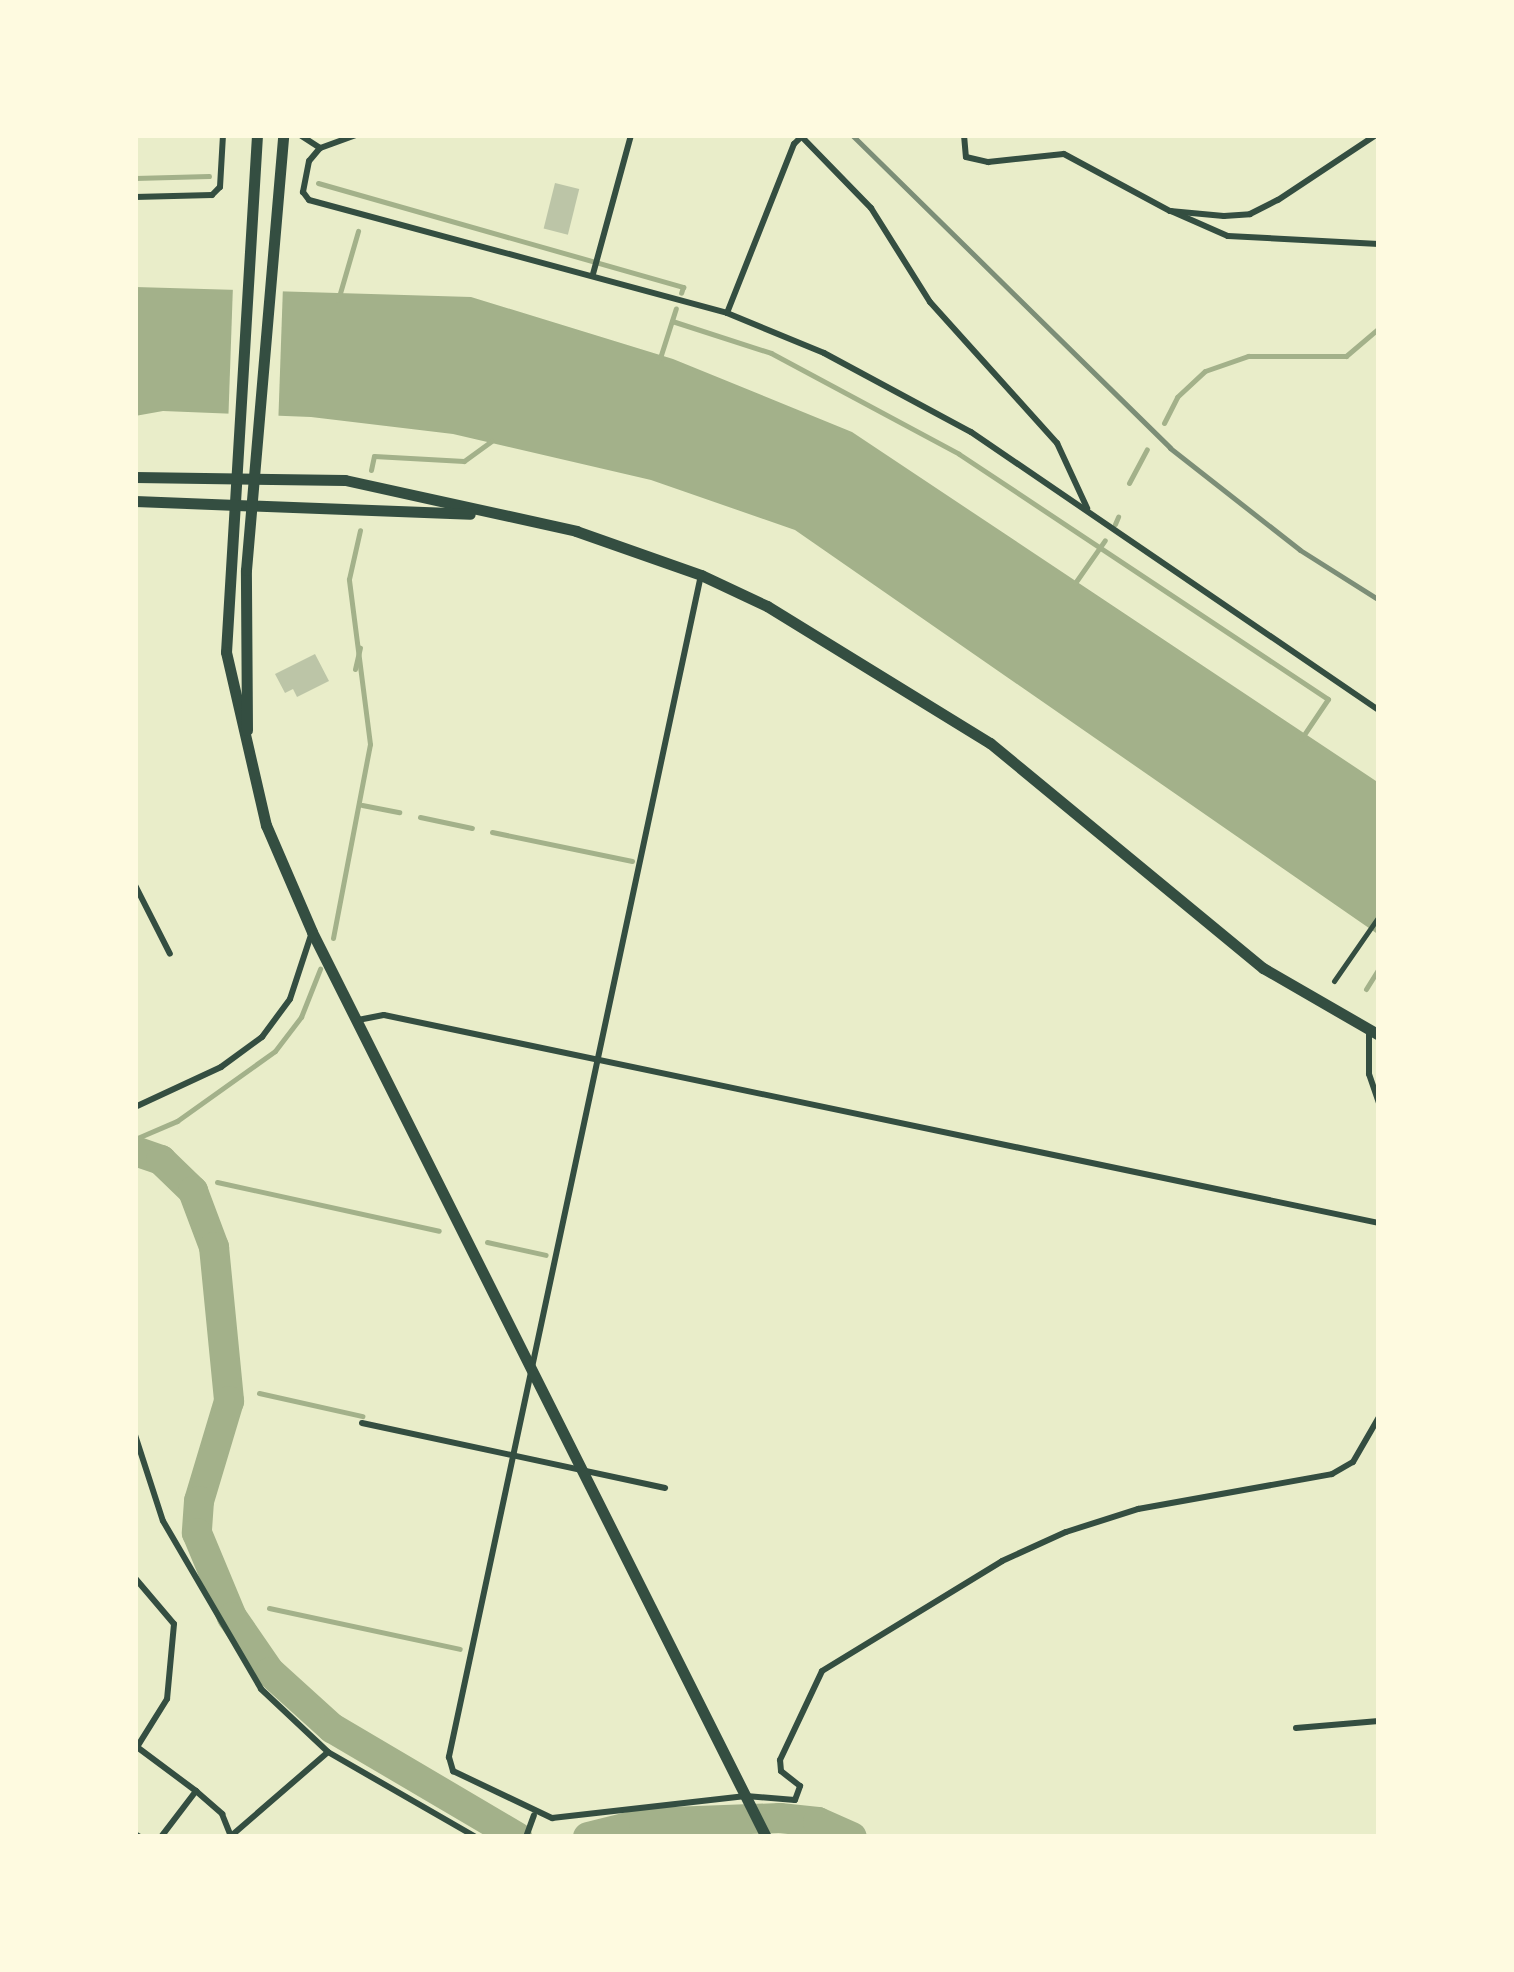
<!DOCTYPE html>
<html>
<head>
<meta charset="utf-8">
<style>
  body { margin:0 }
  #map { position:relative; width:1514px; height:1972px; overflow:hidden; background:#e9edc9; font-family:"Noto Sans",sans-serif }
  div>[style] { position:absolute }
  .water>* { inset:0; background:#a3b18a }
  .pier>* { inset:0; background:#e9edc9; transform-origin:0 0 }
  .stream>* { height:5px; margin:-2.5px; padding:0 2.5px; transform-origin:2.5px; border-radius:2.5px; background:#a3b18a }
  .river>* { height:30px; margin:-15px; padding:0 15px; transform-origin:15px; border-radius:15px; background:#a3b18a }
  .building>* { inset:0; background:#bcc5a7; transform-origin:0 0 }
  .pedestrian>* { height:5px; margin:-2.5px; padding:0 2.5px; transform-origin:2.5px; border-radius:2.5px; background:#344e41 }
  .minor>* { height:6px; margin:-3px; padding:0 3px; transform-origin:3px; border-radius:3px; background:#344e41 }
  .trunk>* { height:11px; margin:-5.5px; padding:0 5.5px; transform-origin:5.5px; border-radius:5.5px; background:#344e41 }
  .rail>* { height:5px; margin:-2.5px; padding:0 2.5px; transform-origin:2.5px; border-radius:2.5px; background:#7c8e77 }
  span { translate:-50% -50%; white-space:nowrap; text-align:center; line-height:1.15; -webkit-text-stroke:10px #fefae0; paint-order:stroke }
  .frame { position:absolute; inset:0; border:138px solid #fefae0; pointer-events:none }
</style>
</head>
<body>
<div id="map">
  <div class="water">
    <div style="clip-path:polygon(135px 287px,471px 297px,673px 359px,852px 432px,1379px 783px,1379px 935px,795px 530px,651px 480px,453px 434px,311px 417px,163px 411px,135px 416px)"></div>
  </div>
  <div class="pier">
    <div style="left:233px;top:285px;width:50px;height:133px;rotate:2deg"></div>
  </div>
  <div class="stream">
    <div style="left:135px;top:178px;width:74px;rotate:-1.5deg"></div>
    <div style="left:318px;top:183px;width:380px;rotate:15.9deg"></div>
    <div style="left:683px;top:287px;width:6px;rotate:108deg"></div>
    <div style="left:338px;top:300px;width:72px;rotate:-73.8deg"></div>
    <div style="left:672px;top:321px;width:104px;rotate:17.9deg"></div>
    <div style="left:771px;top:353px;width:213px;rotate:28.2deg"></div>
    <div style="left:959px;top:454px;width:443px;rotate:33.6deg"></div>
    <div style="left:1328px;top:699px;width:48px;rotate:124deg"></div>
    <div style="left:660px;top:358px;width:52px;rotate:-72.3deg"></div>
    <div style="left:1164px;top:423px;width:29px;rotate:-63deg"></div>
    <div style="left:1177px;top:397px;width:38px;rotate:-43deg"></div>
    <div style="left:1205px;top:371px;width:46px;rotate:-19.2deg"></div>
    <div style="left:1248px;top:356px;width:98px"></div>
    <div style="left:1346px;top:356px;width:43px;rotate:-40.3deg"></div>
    <div style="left:371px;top:470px;width:14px;rotate:-78deg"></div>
    <div style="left:374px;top:456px;width:90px;rotate:3.2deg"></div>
    <div style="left:464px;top:461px;width:34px;rotate:-36deg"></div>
    <div style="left:1129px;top:483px;width:38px;rotate:-62deg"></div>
    <div style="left:1115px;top:524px;width:8px;rotate:-67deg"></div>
    <div style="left:1075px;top:583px;width:52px;rotate:-55.1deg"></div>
    <div style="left:355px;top:669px;width:22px;rotate:-77deg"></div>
    <div style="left:362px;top:805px;width:38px;rotate:11deg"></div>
    <div style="left:420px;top:817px;width:53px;rotate:11.9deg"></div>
    <div style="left:492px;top:832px;width:143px;rotate:11.7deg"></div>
    <div style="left:333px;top:938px;width:197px;rotate:-79.2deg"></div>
    <div style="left:370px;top:744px;width:166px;rotate:-97.3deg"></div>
    <div style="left:349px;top:579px;width:50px;rotate:-77.3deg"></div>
    <div style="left:1366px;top:989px;width:25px;rotate:-58deg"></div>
    <div style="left:135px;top:1139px;width:46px;rotate:-23.2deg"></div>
    <div style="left:177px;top:1121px;width:120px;rotate:-35.5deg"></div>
    <div style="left:275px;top:1051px;width:43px;rotate:-52.6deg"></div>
    <div style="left:301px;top:1017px;width:52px;rotate:-68.4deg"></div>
    <div style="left:217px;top:1182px;width:227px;rotate:12.4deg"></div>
    <div style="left:487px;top:1242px;width:60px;rotate:12.4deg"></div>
    <div style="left:259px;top:1393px;width:106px;rotate:12.6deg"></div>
    <div style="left:269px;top:1608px;width:195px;rotate:12.1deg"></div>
  </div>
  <div class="river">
    <div style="left:135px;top:1151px;width:28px;rotate:19deg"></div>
    <div style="left:161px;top:1160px;width:45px;rotate:44.1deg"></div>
    <div style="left:193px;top:1191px;width:60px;rotate:69.4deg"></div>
    <div style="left:214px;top:1247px;width:155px;rotate:84.4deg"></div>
    <div style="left:229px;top:1401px;width:104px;rotate:106.7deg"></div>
    <div style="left:199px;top:1501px;width:32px;rotate:94deg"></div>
    <div style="left:197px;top:1533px;width:91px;rotate:67.4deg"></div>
    <div style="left:232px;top:1617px;width:67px;rotate:55.4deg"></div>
    <div style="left:270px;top:1672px;width:84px;rotate:42.1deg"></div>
    <div style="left:332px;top:1728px;width:215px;rotate:30.5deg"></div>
    <div style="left:588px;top:1837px;width:58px;rotate:-14deg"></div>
    <div style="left:644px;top:1823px;width:136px;rotate:-2.1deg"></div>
    <div style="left:780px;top:1818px;width:38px;rotate:6deg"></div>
    <div style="left:818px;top:1822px;width:37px;rotate:24deg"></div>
  </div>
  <div class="building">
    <div style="left:555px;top:183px;width:25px;height:47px;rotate:14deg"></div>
    <div style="clip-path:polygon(315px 654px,329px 681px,297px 697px,293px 689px,285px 693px,275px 674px)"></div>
  </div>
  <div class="pedestrian">
    <div style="left:1334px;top:981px;width:79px;rotate:-55.3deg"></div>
  </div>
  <div class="minor">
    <div style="left:300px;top:135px;width:24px;rotate:33deg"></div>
    <div style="left:356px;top:135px;width:38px;rotate:160deg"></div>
    <div style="left:320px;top:148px;width:17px;rotate:130deg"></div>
    <div style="left:309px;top:161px;width:32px;rotate:101deg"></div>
    <div style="left:303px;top:192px;width:10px;rotate:53deg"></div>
    <div style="left:309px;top:200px;width:433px;rotate:15.1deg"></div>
    <div style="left:727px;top:313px;width:105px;rotate:22.4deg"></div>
    <div style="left:824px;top:353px;width:167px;rotate:28.3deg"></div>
    <div style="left:971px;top:432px;width:494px;rotate:34.3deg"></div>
    <div style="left:800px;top:135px;width:102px;rotate:45.8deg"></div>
    <div style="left:871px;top:208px;width:111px;rotate:57.9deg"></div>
    <div style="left:930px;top:302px;width:190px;rotate:48deg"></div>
    <div style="left:1057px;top:443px;width:72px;rotate:65.2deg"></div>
    <div style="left:964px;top:135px;width:22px;rotate:85deg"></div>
    <div style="left:966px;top:157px;width:23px;rotate:13deg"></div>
    <div style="left:988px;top:162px;width:76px;rotate:-6deg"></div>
    <div style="left:1064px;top:154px;width:120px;rotate:28.3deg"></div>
    <div style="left:1170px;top:211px;width:54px;rotate:5.3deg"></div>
    <div style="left:1224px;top:216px;width:26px;rotate:-4deg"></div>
    <div style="left:1250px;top:214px;width:31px;rotate:-27deg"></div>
    <div style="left:1278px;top:200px;width:118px;rotate:-33.6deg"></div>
    <div style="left:135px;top:197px;width:77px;rotate:-1.5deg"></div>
    <div style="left:212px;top:195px;width:11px;rotate:-45deg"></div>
    <div style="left:220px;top:187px;width:52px;rotate:-86.7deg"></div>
    <div style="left:1171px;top:211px;width:62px;rotate:23.7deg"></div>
    <div style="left:1228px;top:236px;width:151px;rotate:3deg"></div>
    <div style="left:593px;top:274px;width:144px;rotate:-74.7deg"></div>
    <div style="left:727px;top:313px;width:182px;rotate:-68.4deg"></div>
    <div style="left:794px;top:144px;width:13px;rotate:-45deg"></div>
    <div style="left:701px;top:575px;width:1209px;rotate:102.04deg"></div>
    <div style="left:449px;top:1757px;width:15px;rotate:74deg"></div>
    <div style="left:453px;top:1771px;width:110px;rotate:25.4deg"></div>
    <div style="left:552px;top:1818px;width:195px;rotate:-6.5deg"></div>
    <div style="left:746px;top:1796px;width:49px;rotate:4.7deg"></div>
    <div style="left:795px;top:1800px;width:15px;rotate:-70deg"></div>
    <div style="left:800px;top:1786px;width:24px;rotate:-142deg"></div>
    <div style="left:781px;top:1771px;width:11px;rotate:-95deg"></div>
    <div style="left:780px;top:1760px;width:98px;rotate:-64.7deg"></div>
    <div style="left:822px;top:1671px;width:211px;rotate:-31.4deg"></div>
    <div style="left:1002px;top:1561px;width:70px;rotate:-24.4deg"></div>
    <div style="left:1066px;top:1532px;width:76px;rotate:-17.7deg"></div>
    <div style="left:1138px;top:1509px;width:197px;rotate:-10.2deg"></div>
    <div style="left:1332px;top:1474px;width:24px;rotate:-30deg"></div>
    <div style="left:1353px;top:1462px;width:52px;rotate:-60deg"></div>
    <div style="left:135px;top:885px;width:77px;rotate:63.1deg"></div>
    <div style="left:358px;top:1020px;width:26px;rotate:-11deg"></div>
    <div style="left:384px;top:1015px;width:1017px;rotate:11.81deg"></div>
    <div style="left:1369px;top:1031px;width:43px;rotate:90deg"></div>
    <div style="left:1369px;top:1074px;width:31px;rotate:71deg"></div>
    <div style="left:135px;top:1107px;width:95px;rotate:-24.9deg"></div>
    <div style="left:221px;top:1067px;width:51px;rotate:-36.2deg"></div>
    <div style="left:262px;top:1037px;width:47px;rotate:-53.6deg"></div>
    <div style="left:290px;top:999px;width:71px;rotate:-71.8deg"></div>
    <div style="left:362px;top:1423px;width:310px;rotate:12.1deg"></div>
    <div style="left:135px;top:1435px;width:90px;rotate:72deg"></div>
    <div style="left:163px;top:1521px;width:194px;rotate:59.7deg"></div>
    <div style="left:261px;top:1689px;width:92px;rotate:43.2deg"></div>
    <div style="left:328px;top:1752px;width:171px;rotate:29.9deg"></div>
    <div style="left:135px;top:1578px;width:60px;rotate:49.7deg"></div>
    <div style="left:174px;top:1624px;width:75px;rotate:95.3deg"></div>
    <div style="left:167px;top:1699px;width:57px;rotate:122deg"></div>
    <div style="left:137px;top:1747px;width:74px;rotate:36.7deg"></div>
    <div style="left:196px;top:1791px;width:58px;rotate:127.3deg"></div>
    <div style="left:1296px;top:1728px;width:83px;rotate:-4.8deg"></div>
    <div style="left:196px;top:1791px;width:35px;rotate:41deg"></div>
    <div style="left:222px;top:1814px;width:24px;rotate:68deg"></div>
    <div style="left:135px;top:1834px;width:6px;rotate:31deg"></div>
    <div style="left:231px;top:1836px;width:128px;rotate:-40.9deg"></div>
    <div style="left:526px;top:1837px;width:23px;rotate:-70deg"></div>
  </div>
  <div class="trunk">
    <div style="left:257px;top:135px;width:518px;rotate:93.43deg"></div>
    <div style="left:226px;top:652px;width:178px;rotate:77deg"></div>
    <div style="left:266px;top:825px;width:116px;rotate:66.7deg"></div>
    <div style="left:312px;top:932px;width:1012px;rotate:63.36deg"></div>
    <div style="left:135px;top:477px;width:210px;rotate:0.8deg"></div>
    <div style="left:345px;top:480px;width:237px;rotate:12.4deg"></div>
    <div style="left:576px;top:531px;width:133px;rotate:19.4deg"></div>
    <div style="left:701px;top:575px;width:73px;rotate:25.2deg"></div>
    <div style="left:767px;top:606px;width:262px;rotate:31.6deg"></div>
    <div style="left:990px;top:743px;width:354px;rotate:39.5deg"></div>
    <div style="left:1263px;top:968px;width:134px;rotate:30deg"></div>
    <div style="left:135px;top:501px;width:335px;rotate:2.2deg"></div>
    <div style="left:247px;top:730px;width:160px;rotate:-90.4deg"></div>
    <div style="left:246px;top:570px;width:437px;rotate:-85.1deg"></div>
  </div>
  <div class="rail">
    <div style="left:852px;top:135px;width:446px;rotate:44.5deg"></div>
    <div style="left:1170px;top:448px;width:165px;rotate:38.1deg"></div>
    <div style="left:1300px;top:550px;width:93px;rotate:32.3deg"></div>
  </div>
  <div class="frame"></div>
</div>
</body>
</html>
